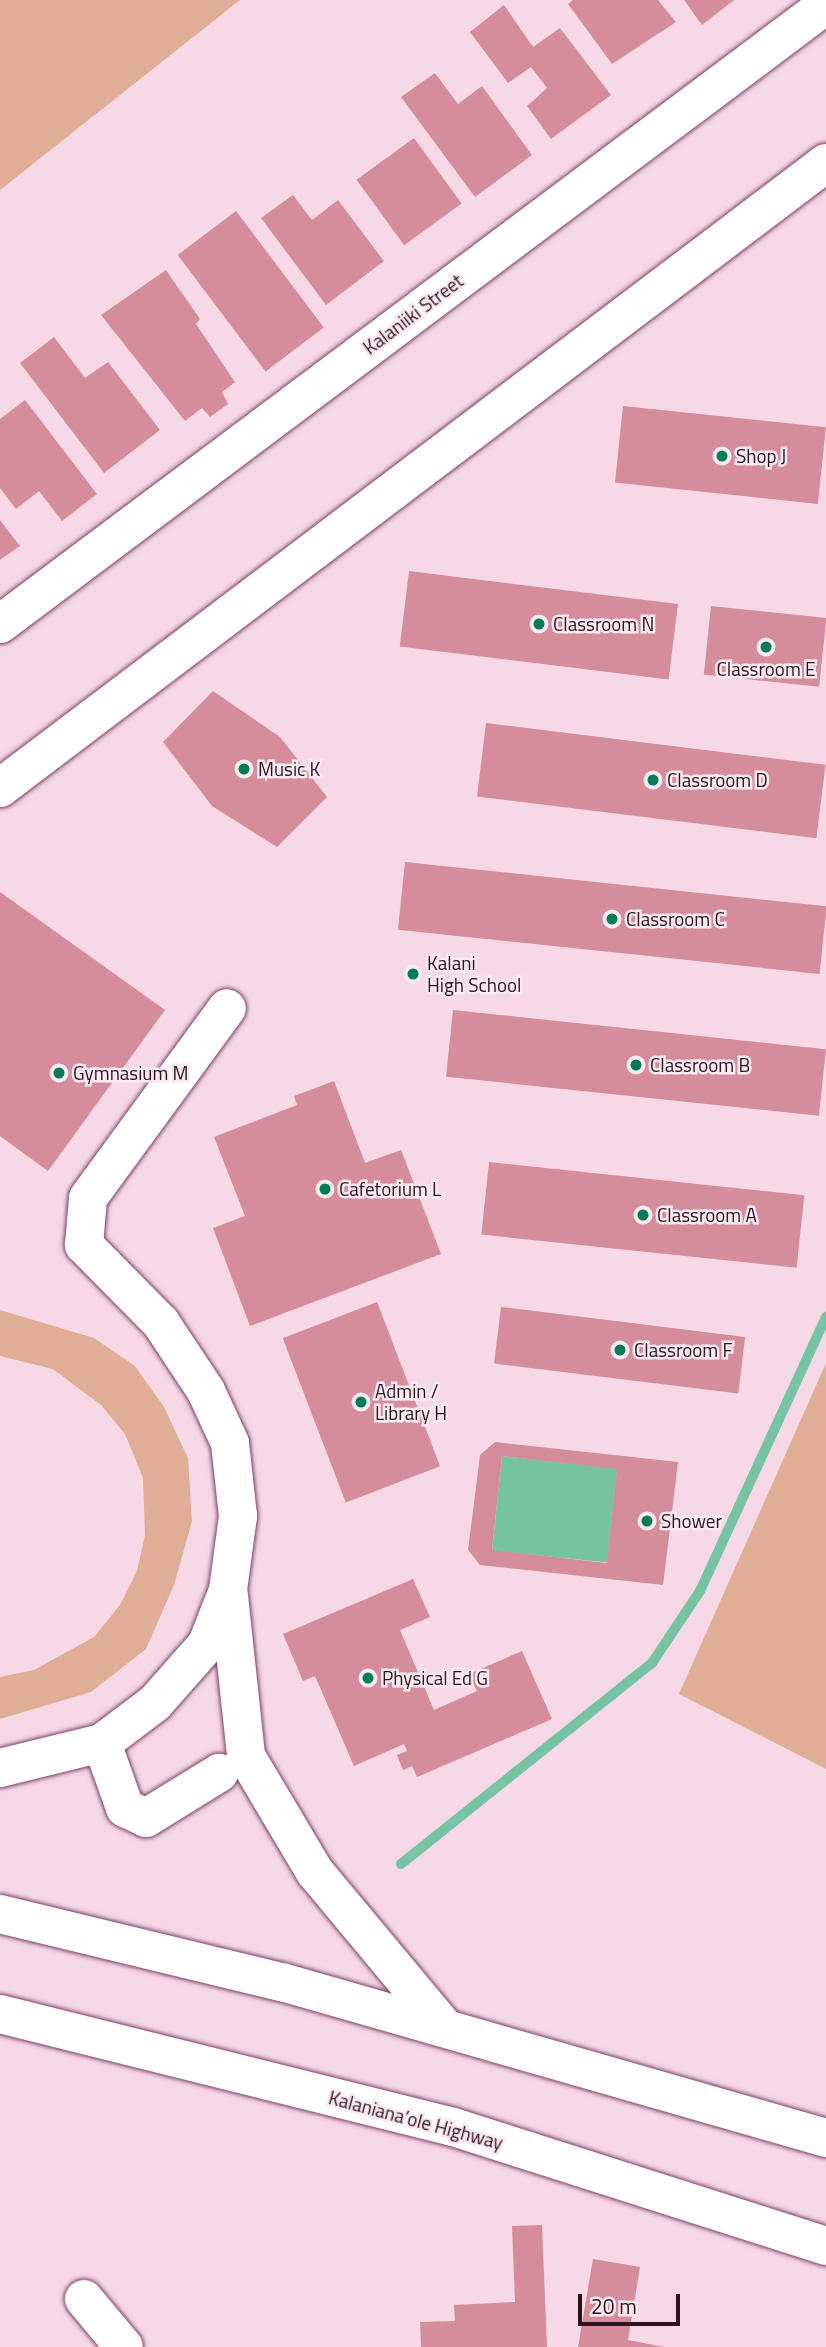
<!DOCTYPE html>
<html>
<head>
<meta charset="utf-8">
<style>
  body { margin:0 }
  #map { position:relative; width:826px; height:2347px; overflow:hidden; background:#f6d8e7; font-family:"Titillium Web",sans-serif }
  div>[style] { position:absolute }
  .green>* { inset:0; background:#e0ae97 }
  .water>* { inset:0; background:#77c4a5; transform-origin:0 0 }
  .stream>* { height:10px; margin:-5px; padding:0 5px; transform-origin:5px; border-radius:5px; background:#77c4a5 }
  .building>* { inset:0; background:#d58d9b; transform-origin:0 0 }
  .roads { filter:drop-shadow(0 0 2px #7f4164) drop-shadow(0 0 2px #7f4164) }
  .minor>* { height:38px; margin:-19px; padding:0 19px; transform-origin:19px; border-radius:19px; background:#fff }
  .highway>* { height:38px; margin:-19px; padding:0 19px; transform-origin:19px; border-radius:19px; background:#fff }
  .dots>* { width:19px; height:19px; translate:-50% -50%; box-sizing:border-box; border:4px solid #f9eaf1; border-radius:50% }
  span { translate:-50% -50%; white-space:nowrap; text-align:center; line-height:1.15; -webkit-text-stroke:5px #f9eaf1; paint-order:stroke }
  .street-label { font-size:19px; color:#2d1322 }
  .poi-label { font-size:19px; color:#2d1322 }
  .left { translate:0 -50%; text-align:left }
  .scale { position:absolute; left:578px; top:2294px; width:102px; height:32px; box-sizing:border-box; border:4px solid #2d1322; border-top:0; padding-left:9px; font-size:21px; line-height:24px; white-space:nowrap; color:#2d1322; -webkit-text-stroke:5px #f9eaf1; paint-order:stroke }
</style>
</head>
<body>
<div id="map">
  <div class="green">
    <div style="clip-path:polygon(0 0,240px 0,0 190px)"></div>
    <div style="clip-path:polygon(0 1310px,94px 1338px,135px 1366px,164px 1407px,188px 1458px,192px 1521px,174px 1585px,146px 1649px,91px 1692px,0 1719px,0 1677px,34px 1670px,94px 1637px,120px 1605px,137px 1571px,145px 1535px,143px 1478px,125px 1434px,101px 1405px,53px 1369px,0 1356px)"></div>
    <div style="clip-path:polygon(826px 1363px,826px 1769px,679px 1694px)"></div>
  </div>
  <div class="water">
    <div style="left:502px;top:1456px;width:116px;height:95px;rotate:6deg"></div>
  </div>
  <div class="stream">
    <div style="left:401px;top:1864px;width:322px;rotate:-38.7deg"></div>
    <div style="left:652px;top:1663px;width:87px;rotate:-56.3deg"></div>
    <div style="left:700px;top:1591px;width:302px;rotate:-65.3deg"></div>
  </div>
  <div class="building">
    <div style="clip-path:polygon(573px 0,658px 0,676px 22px,612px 64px,568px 4px)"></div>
    <div style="clip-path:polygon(684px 0,734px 0,702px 25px)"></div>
    <div style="clip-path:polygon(504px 5px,533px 47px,560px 28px,611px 95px,551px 139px,527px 106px,547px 88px,531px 67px,508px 83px,470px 32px)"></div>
    <div style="clip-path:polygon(435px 73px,458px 104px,482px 86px,532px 155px,475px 197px,401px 97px)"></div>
    <div style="left:414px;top:138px;width:81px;height:71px;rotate:54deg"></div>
    <div style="clip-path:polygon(293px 195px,312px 220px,338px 200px,384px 261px,326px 305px,261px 218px)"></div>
    <div style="left:236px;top:211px;width:146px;height:73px;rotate:53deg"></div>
    <div style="clip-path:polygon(166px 270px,200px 319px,196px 324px,235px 382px,222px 392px,228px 404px,210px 417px,202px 408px,185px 421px,101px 315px)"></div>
    <div style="clip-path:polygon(54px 337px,85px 378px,108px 362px,160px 430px,104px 473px,20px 363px)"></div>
    <div style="clip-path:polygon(25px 400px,97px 494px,62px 521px,39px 491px,16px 509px,0 488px,0 419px)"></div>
    <div style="left:623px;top:406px;width:204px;height:77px;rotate:6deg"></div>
    <div style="clip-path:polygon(0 520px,20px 546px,0 560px)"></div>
    <div style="left:409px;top:571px;width:271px;height:76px;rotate:7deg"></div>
    <div style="left:711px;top:606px;width:116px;height:69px;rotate:6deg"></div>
    <div style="clip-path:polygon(213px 691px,280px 737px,327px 797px,277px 847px,212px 806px,163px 742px)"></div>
    <div style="left:486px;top:723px;width:342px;height:74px;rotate:7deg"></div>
    <div style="left:405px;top:862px;width:424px;height:68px;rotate:6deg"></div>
    <div style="clip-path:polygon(0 892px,165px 1010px,48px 1171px,0 1136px)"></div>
    <div style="left:453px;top:1010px;width:375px;height:67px;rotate:6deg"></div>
    <div style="clip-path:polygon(334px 1081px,365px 1163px,401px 1150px,441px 1254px,250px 1326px,213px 1228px,245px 1216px,214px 1137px,297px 1105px,294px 1096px)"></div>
    <div style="left:489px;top:1162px;width:317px;height:73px;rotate:6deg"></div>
    <div style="left:377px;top:1302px;width:176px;height:101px;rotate:69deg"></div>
    <div style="left:501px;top:1307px;width:246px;height:57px;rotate:7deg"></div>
    <div style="clip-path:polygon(evenodd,495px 1442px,678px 1462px,663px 1585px,480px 1565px,468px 1550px,480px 1455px,495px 1442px,502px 1456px,617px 1469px,607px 1563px,492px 1550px,502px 1456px)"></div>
    <div style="clip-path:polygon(413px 1579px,430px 1617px,400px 1630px,434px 1710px,477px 1691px,469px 1674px,522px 1651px,552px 1719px,417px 1777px,412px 1766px,403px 1770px,397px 1755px,407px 1751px,404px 1744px,354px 1766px,315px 1676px,303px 1681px,283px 1634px)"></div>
    <div style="clip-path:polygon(542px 2225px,547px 2347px,421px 2347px,420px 2322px,455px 2321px,454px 2305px,515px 2302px,512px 2226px)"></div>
    <div style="clip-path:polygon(593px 2259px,640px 2267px,628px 2340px,664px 2347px,578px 2347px)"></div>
  </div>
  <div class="roads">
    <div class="minor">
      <div style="left:0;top:624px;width:1032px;rotate:-36.85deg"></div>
      <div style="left:0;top:788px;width:1036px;rotate:-37.11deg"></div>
      <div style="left:229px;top:1596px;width:161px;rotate:83.9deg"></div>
      <div style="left:246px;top:1756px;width:135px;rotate:59.3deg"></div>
      <div style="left:315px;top:1872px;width:202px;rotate:50.2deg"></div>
      <div style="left:102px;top:1743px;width:69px;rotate:70.5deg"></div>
      <div style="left:125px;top:1808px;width:23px;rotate:25deg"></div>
      <div style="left:146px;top:1818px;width:86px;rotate:-31.7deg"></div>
      <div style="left:0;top:1768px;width:105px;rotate:-13.8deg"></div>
      <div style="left:102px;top:1743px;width:66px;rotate:-37deg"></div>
      <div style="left:155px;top:1703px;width:79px;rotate:-48.6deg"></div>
      <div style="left:207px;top:1644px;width:58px;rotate:-68.7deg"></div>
      <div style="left:228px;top:1590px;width:75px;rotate:-82.3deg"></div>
      <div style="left:238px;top:1516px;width:73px;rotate:-96.3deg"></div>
      <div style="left:230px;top:1443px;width:57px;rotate:-114.8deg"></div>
      <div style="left:206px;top:1391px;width:82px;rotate:-123.5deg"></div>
      <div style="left:161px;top:1323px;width:110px;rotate:-134.6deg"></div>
      <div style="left:84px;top:1245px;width:47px;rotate:-85.1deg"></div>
      <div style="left:88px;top:1198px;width:235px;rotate:-53.8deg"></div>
      <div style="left:84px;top:2299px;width:62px;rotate:50.2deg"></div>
    </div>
    <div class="highway">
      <div style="left:0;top:1914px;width:290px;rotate:13.6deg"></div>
      <div style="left:282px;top:1982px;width:566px;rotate:16deg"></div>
      <div style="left:0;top:2014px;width:467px;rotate:14deg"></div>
      <div style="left:453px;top:2127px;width:392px;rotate:17.7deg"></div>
    </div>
  </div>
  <div class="dots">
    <div style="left:722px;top:456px;background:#007c5b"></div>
    <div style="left:539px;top:624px;background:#007c5b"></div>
    <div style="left:766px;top:647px;background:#007c5b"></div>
    <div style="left:244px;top:769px;background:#007c5b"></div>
    <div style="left:653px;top:780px;background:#007c5b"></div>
    <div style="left:612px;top:919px;background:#007c5b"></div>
    <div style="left:413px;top:974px;background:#007c5b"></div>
    <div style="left:636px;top:1065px;background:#007c5b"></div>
    <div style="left:59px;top:1073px;background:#007c5b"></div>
    <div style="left:325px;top:1189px;background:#007c5b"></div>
    <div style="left:643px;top:1215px;background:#007c5b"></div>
    <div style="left:620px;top:1350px;background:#007c5b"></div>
    <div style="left:361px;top:1402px;background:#007c5b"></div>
    <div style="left:647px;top:1521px;background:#007c5b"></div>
    <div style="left:368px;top:1678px;background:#007c5b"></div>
  </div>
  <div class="street-label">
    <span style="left:413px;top:314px;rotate:-37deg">Kalaniiki Street</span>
    <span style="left:416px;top:2120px;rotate:15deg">Kalaniana’ole Highway</span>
  </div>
  <div class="poi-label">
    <span class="left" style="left:736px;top:456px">Shop J</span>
    <span class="left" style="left:553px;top:624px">Classroom N</span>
    <span style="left:766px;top:669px">Classroom E</span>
    <span class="left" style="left:258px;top:769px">Music K</span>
    <span class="left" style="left:667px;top:780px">Classroom D</span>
    <span class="left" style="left:626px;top:919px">Classroom C</span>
    <span class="left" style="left:427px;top:974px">Kalani<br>High School</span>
    <span class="left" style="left:650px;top:1065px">Classroom B</span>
    <span class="left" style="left:73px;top:1073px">Gymnasium M</span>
    <span class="left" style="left:339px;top:1189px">Cafetorium L</span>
    <span class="left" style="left:657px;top:1215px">Classroom A</span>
    <span class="left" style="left:634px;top:1350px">Classroom F</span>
    <span class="left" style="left:375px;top:1402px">Admin /<br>Library H</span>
    <span class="left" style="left:661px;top:1521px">Shower</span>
    <span class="left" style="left:382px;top:1678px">Physical Ed G</span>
  </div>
  <div class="scale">20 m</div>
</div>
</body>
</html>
